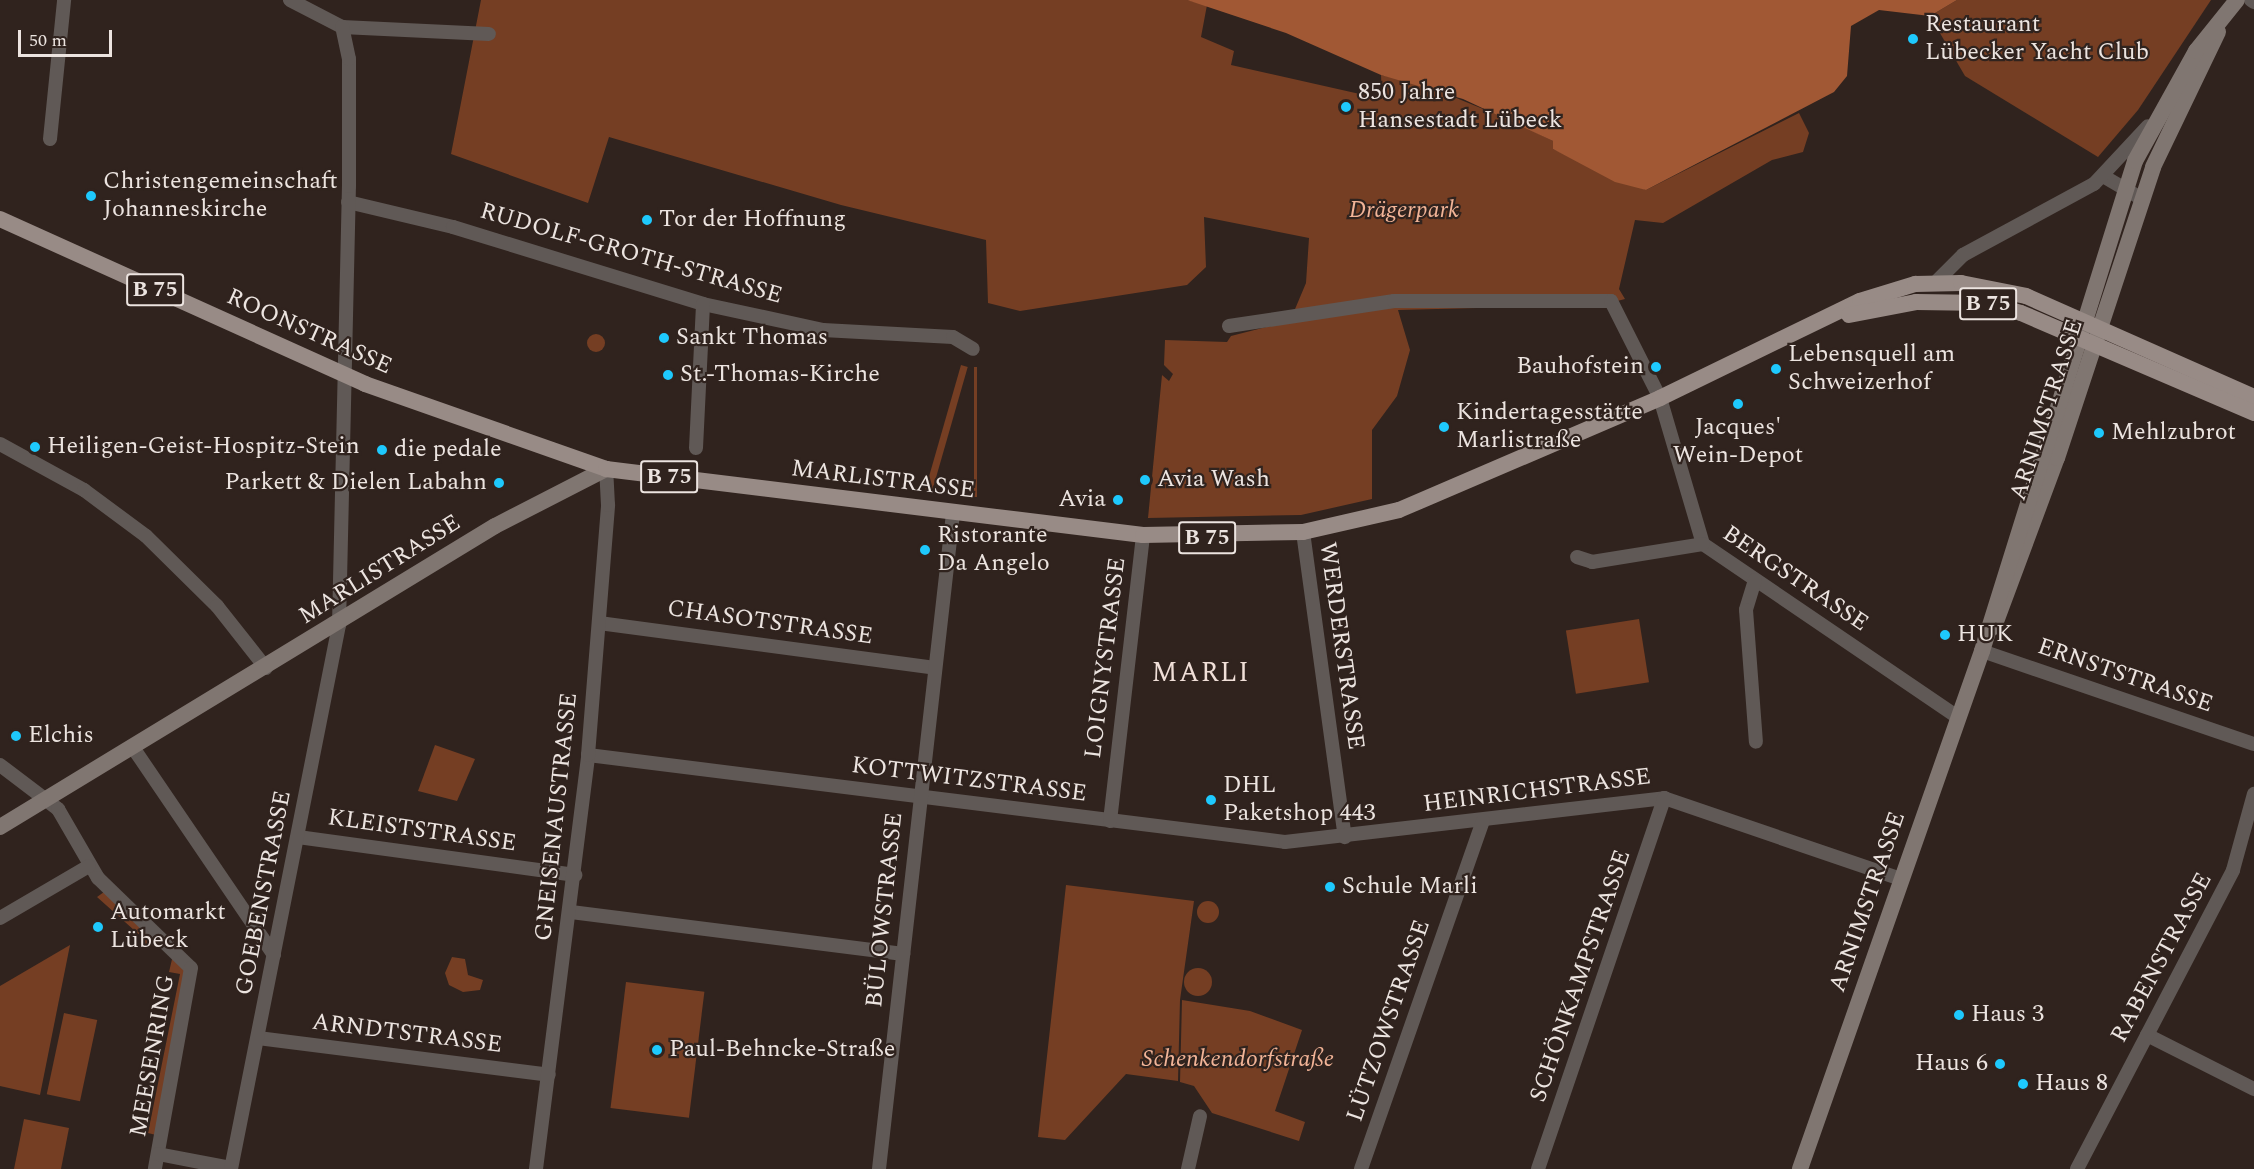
<!DOCTYPE html>
<html>
<head>
<meta charset="utf-8">
<style>
  body { margin:0 }
  #map { position:relative; width:2254px; height:1169px; overflow:hidden; background:#30231e; font-family:Spectral,serif }
  div>[style] { position:absolute }
  .green>* { inset:0; background:#753e23; transform-origin:0 0 }
  .round { border-radius:50% }
  .water>* { inset:0; background:#a15834 }
  .minor>* { height:14px; margin:-7px; padding:0 7px; transform-origin:7px; border-radius:7px; background:#605956 }
  .secondary>* { height:16px; margin:-8px; padding:0 8px; transform-origin:8px; border-radius:8px; background:#807671 }
  .primary>* { height:16px; margin:-8px; padding:0 8px; transform-origin:8px; border-radius:8px; background:#988b86 }
  .dots>* { width:16px; height:16px; translate:-50% -50%; box-sizing:border-box; border:3px solid #30231e; border-radius:50% }
  span { translate:-50% -50%; white-space:nowrap; text-align:center; line-height:1.15; -webkit-text-stroke:4.5px #30231e; paint-order:stroke }
  .shield-label span { padding:2px 4px; background:#30231e; border:2px solid; border-radius:4px; -webkit-text-stroke-width:0 }
  .shield-label { font-size:22px; color:#ece4e0; font-weight:700 }
  .poi-label { font-size:24px; color:#ece4e0 }
  .left { translate:0 -50%; text-align:left }
  .right { translate:-100% -50%; text-align:right }
  .park-label { font-size:24px; color:#f2b497; font-style:italic }
  .street-label { font-size:24px; color:#ece4e0 }
  .quarter-label { font-size:27px; color:#f0dfd8; letter-spacing:1.5px }
  .scale { position:absolute; left:18px; top:30px; width:94px; height:27px; box-sizing:border-box; border:3px solid #ece4e0; border-top:0; padding-left:8px; font-size:18px; line-height:21px; white-space:nowrap; color:#ece4e0; -webkit-text-stroke:4px #30231e; paint-order:stroke }
</style>
</head>
<body>
<div id="map">
  <div class="green">
    <div style="clip-path:polygon(481px 0,1187px 0,1207px 5px,1201px 37px,1234px 51px,1231px 65px,1382px 99px,1381px 75px,1417px 82px,1515px 122px,1553px 141px,1553px 149px,1646px 190px,1799px 113px,1809px 133px,1803px 152px,1772px 160px,1663px 223px,1635px 220px,1619px 289px,1625px 299px,1602px 305px,1398px 310px,1410px 350px,1397px 396px,1372px 430px,1372px 499px,1301px 515px,1148px 518px,1162px 375px,1169px 381px,1173px 374px,1164px 365px,1165px 340px,1227px 342px,1231px 336px,1290px 321px,1306px 283px,1309px 238px,1204px 217px,1206px 267px,1187px 285px,1020px 311px,988px 303px,986px 240px,841px 205px,609px 137px,588px 203px,451px 154px)"></div>
    <div style="clip-path:polygon(1957px 0,2211px 0,2138px 110px,2098px 157px,1965px 76px,1930px 16px)"></div>
    <div class="round" style="left:587px;top:334px;width:18px;height:18px"></div>
    <div style="left:961px;top:365px;width:7px;height:130px;rotate:16deg"></div>
    <div style="left:974px;top:367px;width:3px;height:130px"></div>
    <div style="left:1639px;top:619px;width:64px;height:74px;rotate:81deg"></div>
    <div style="clip-path:polygon(435px 745px,475px 759px,457px 801px,418px 791px)"></div>
    <div style="clip-path:polygon(1066px 885px,1194px 901px,1180px 1000px,1178px 1081px,1126px 1074px,1065px 1140px,1038px 1137px)"></div>
    <div style="clip-path:polygon(104px 892px,162px 948px,144px 944px,144px 939px,97px 897px)"></div>
    <div class="round" style="left:1197px;top:901px;width:22px;height:22px"></div>
    <div style="clip-path:polygon(70px 945px,40px 1095px,0 1086px,0 986px)"></div>
    <div style="clip-path:polygon(173px 955px,187px 969px,156px 1135px,148px 1133px,180px 974px,169px 972px)"></div>
    <div style="clip-path:polygon(452px 957px,465px 959px,468px 975px,483px 980px,480px 990px,463px 992px,449px 985px,445px 973px)"></div>
    <div class="round" style="left:1184px;top:968px;width:28px;height:28px"></div>
    <div style="left:626px;top:982px;width:79px;height:127px;rotate:7deg"></div>
    <div style="clip-path:polygon(1182px 1000px,1250px 1011px,1302px 1030px,1275px 1111px,1305px 1122px,1299px 1141px,1212px 1113px,1194px 1086px,1180px 1082px)"></div>
    <div style="left:64px;top:1013px;width:34px;height:83px;rotate:12deg"></div>
    <div style="clip-path:polygon(24px 1119px,69px 1128px,61px 1169px,14px 1169px)"></div>
  </div>
  <div class="water">
    <div style="clip-path:polygon(1187px 0,1957px 0,1930px 16px,1879px 10px,1851px 26px,1847px 76px,1834px 92px,1646px 190px,1615px 182px,1553px 149px,1553px 141px,1463px 99px,1381px 75px,1286px 33px)"></div>
  </div>
  <div class="minor">
    <div style="left:290px;top:0;width:59px;rotate:27.4deg"></div>
    <div style="left:342px;top:27px;width:147px;rotate:2.7deg"></div>
    <div style="left:2251px;top:0;width:4px;rotate:34deg"></div>
    <div style="left:50px;top:139px;width:140px;rotate:-84.2deg"></div>
    <div style="left:2103px;top:176px;width:45px;rotate:30.5deg"></div>
    <div style="left:348px;top:202px;width:108px;rotate:13.4deg"></div>
    <div style="left:453px;top:227px;width:262px;rotate:17.1deg"></div>
    <div style="left:703px;top:304px;width:123px;rotate:12.2deg"></div>
    <div style="left:823px;top:330px;width:130px;rotate:3.1deg"></div>
    <div style="left:953px;top:337px;width:23px;rotate:31deg"></div>
    <div style="left:1935px;top:283px;width:40px;rotate:-45deg"></div>
    <div style="left:1963px;top:255px;width:149px;rotate:-28.5deg"></div>
    <div style="left:2094px;top:184px;width:79px;rotate:-47deg"></div>
    <div style="left:1229px;top:326px;width:167px;rotate:-8.6deg"></div>
    <div style="left:1394px;top:301px;width:217px"></div>
    <div style="left:1611px;top:301px;width:109px;rotate:63.2deg"></div>
    <div style="left:1660px;top:398px;width:152px;rotate:73.6deg"></div>
    <div style="left:1703px;top:544px;width:308px;rotate:34.2deg"></div>
    <div style="left:0;top:444px;width:96px;rotate:28.7deg"></div>
    <div style="left:84px;top:490px;width:77px;rotate:36.6deg"></div>
    <div style="left:146px;top:536px;width:100px;rotate:44.6deg"></div>
    <div style="left:217px;top:606px;width:79px;rotate:51.7deg"></div>
    <div style="left:696px;top:448px;width:144px;rotate:-87.2deg"></div>
    <div style="left:1303px;top:532px;width:308px;rotate:82.2deg"></div>
    <div style="left:1577px;top:557px;width:16px;rotate:18deg"></div>
    <div style="left:1592px;top:562px;width:112px;rotate:-9.2deg"></div>
    <div style="left:1755px;top:580px;width:31px;rotate:107deg"></div>
    <div style="left:1746px;top:610px;width:132px;rotate:85.7deg"></div>
    <div style="left:599px;top:623px;width:339px;rotate:7.6deg"></div>
    <div style="left:1982px;top:651px;width:287px;rotate:18.9deg"></div>
    <div style="left:134px;top:749px;width:249px;rotate:55.8deg"></div>
    <div style="left:588px;top:755px;width:702px;rotate:7.11deg"></div>
    <div style="left:1285px;top:842px;width:382px;rotate:-6.6deg"></div>
    <div style="left:1664px;top:798px;width:250px;rotate:18.9deg"></div>
    <div style="left:0;top:765px;width:73px;rotate:37.2deg"></div>
    <div style="left:58px;top:809px;width:80px;rotate:59.9deg"></div>
    <div style="left:98px;top:878px;width:129px;rotate:44.1deg"></div>
    <div style="left:191px;top:968px;width:204px;rotate:100.2deg"></div>
    <div style="left:1110px;top:821px;width:288px;rotate:-83.4deg"></div>
    <div style="left:298px;top:837px;width:280px;rotate:7.8deg"></div>
    <div style="left:571px;top:912px;width:335px;rotate:7.2deg"></div>
    <div style="left:0;top:918px;width:103px;rotate:-30.3deg"></div>
    <div style="left:2147px;top:1035px;width:120px;rotate:26.8deg"></div>
    <div style="left:258px;top:1038px;width:293px;rotate:7.2deg"></div>
    <div style="left:158px;top:1154px;width:74px;rotate:10.9deg"></div>
    <div style="left:231px;top:1169px;width:555px;rotate:-78.77deg"></div>
    <div style="left:339px;top:625px;width:439px;rotate:-88.7deg"></div>
    <div style="left:349px;top:186px;width:127px;rotate:-90deg"></div>
    <div style="left:349px;top:59px;width:33px;rotate:-102deg"></div>
    <div style="left:536px;top:1169px;width:417px;rotate:-82.8deg"></div>
    <div style="left:588px;top:755px;width:251px;rotate:-85.4deg"></div>
    <div style="left:608px;top:505px;width:36px;rotate:-93deg"></div>
    <div style="left:879px;top:1169px;width:660px;rotate:-83.56deg"></div>
    <div style="left:1188px;top:1169px;width:54px;rotate:-77.2deg"></div>
    <div style="left:1361px;top:1169px;width:369px;rotate:-70.7deg"></div>
    <div style="left:1538px;top:1169px;width:392px;rotate:-71.2deg"></div>
    <div style="left:2077px;top:1169px;width:337px;rotate:-62.4deg"></div>
    <div style="left:2233px;top:870px;width:79px;rotate:-74.6deg"></div>
  </div>
  <div class="secondary">
    <div style="left:1994px;top:627px;width:180px;rotate:-69.6deg"></div>
    <div style="left:2057px;top:458px;width:306px;rotate:-71.7deg"></div>
    <div style="left:2153px;top:167px;width:150px;rotate:-64.3deg"></div>
    <div style="left:0;top:827px;width:579px;rotate:-31.3deg"></div>
    <div style="left:495px;top:526px;width:125px;rotate:-27.2deg"></div>
    <div style="left:1800px;top:1169px;width:549px;rotate:-70.64deg"></div>
    <div style="left:1982px;top:651px;width:513px;rotate:-72.66deg"></div>
    <div style="left:2135px;top:161px;width:126px;rotate:-61deg"></div>
    <div style="left:2196px;top:51px;width:65px;rotate:-51.2deg"></div>
  </div>
  <div class="primary">
    <div style="left:0;top:219px;width:401px;rotate:24.3deg"></div>
    <div style="left:365px;top:384px;width:256px;rotate:19.4deg"></div>
    <div style="left:606px;top:469px;width:541px;rotate:7.01deg"></div>
    <div style="left:1143px;top:535px;width:160px;rotate:-1.1deg"></div>
    <div style="left:1303px;top:532px;width:98px;rotate:-12.9deg"></div>
    <div style="left:1399px;top:510px;width:284px;rotate:-23.2deg"></div>
    <div style="left:1660px;top:398px;width:222px;rotate:-25.9deg"></div>
    <div style="left:1860px;top:301px;width:58px;rotate:-17.2deg"></div>
    <div style="left:1915px;top:284px;width:46px;rotate:-1.2deg"></div>
    <div style="left:1961px;top:283px;width:66px;rotate:11.3deg"></div>
    <div style="left:2026px;top:296px;width:249px;rotate:23.9deg"></div>
    <div style="left:1849px;top:315px;width:68px;rotate:-11deg"></div>
    <div style="left:1916px;top:302px;width:70px;rotate:0.8deg"></div>
    <div style="left:1986px;top:303px;width:36px;rotate:16deg"></div>
    <div style="left:2021px;top:313px;width:254px;rotate:23.2deg"></div>
  </div>
  <div class="dots">
    <div style="left:1913px;top:39px;background:#1ec9fd"></div>
    <div style="left:1346px;top:107px;background:#1ec9fd"></div>
    <div style="left:91px;top:196px;background:#1ec9fd"></div>
    <div style="left:647px;top:220px;background:#1ec9fd"></div>
    <div style="left:664px;top:338px;background:#1ec9fd"></div>
    <div style="left:1656px;top:367px;background:#1ec9fd"></div>
    <div style="left:1776px;top:369px;background:#1ec9fd"></div>
    <div style="left:668px;top:375px;background:#1ec9fd"></div>
    <div style="left:1738px;top:404px;background:#1ec9fd"></div>
    <div style="left:1444px;top:427px;background:#1ec9fd"></div>
    <div style="left:2099px;top:433px;background:#1ec9fd"></div>
    <div style="left:35px;top:447px;background:#1ec9fd"></div>
    <div style="left:382px;top:450px;background:#1ec9fd"></div>
    <div style="left:1145px;top:480px;background:#1ec9fd"></div>
    <div style="left:499px;top:483px;background:#1ec9fd"></div>
    <div style="left:1118px;top:500px;background:#1ec9fd"></div>
    <div style="left:925px;top:550px;background:#1ec9fd"></div>
    <div style="left:1945px;top:635px;background:#1ec9fd"></div>
    <div style="left:16px;top:736px;background:#1ec9fd"></div>
    <div style="left:1211px;top:800px;background:#1ec9fd"></div>
    <div style="left:1330px;top:887px;background:#1ec9fd"></div>
    <div style="left:98px;top:927px;background:#1ec9fd"></div>
    <div style="left:1959px;top:1015px;background:#1ec9fd"></div>
    <div style="left:657px;top:1050px;background:#1ec9fd"></div>
    <div style="left:2000px;top:1064px;background:#1ec9fd"></div>
    <div style="left:2023px;top:1084px;background:#1ec9fd"></div>
  </div>
  <div class="shield-label">
    <span style="left:155px;top:290px">B 75</span>
    <span style="left:1988px;top:304px">B 75</span>
    <span style="left:669px;top:477px">B 75</span>
    <span style="left:1207px;top:538px">B 75</span>
  </div>
  <div class="poi-label">
    <span class="left" style="left:1925px;top:39px">Restaurant<br>Lübecker Yacht Club</span>
    <span class="left" style="left:1358px;top:107px">850 Jahre<br>Hansestadt Lübeck</span>
    <span class="left" style="left:103px;top:196px">Christengemeinschaft<br>Johanneskirche</span>
    <span class="left" style="left:659px;top:220px">Tor der Hoffnung</span>
    <span class="left" style="left:676px;top:338px">Sankt Thomas</span>
    <span class="left" style="left:1788px;top:369px">Lebensquell am<br>Schweizerhof</span>
    <span class="right" style="left:1644px;top:367px">Bauhofstein</span>
    <span class="left" style="left:680px;top:375px">St.-Thomas-Kirche</span>
    <span class="left" style="left:1456px;top:427px">Kindertagesstätte<br>Marlistraße</span>
    <span style="left:1738px;top:442px">Jacques'<br>Wein-Depot</span>
    <span class="left" style="left:2111px;top:433px">Mehlzubrot</span>
    <span class="left" style="left:47px;top:447px">Heiligen-Geist-Hospitz-Stein</span>
    <span class="left" style="left:394px;top:450px">die pedale</span>
    <span class="left" style="left:1157px;top:480px">Avia Wash</span>
    <span class="right" style="left:487px;top:483px">Parkett &amp; Dielen Labahn</span>
    <span class="right" style="left:1106px;top:500px">Avia</span>
    <span class="left" style="left:937px;top:550px">Ristorante<br>Da Angelo</span>
    <span class="left" style="left:1957px;top:635px">HUK</span>
    <span class="left" style="left:28px;top:736px">Elchis</span>
    <span class="left" style="left:1223px;top:800px">DHL<br>Paketshop 443</span>
    <span class="left" style="left:1342px;top:887px">Schule Marli</span>
    <span class="left" style="left:110px;top:927px">Automarkt<br>Lübeck</span>
    <span class="left" style="left:1971px;top:1015px">Haus 3</span>
    <span class="left" style="left:669px;top:1050px">Paul-Behncke-Straße</span>
    <span class="right" style="left:1988px;top:1064px">Haus 6</span>
    <span class="left" style="left:2035px;top:1084px">Haus 8</span>
  </div>
  <div class="park-label">
    <span style="left:1404px;top:211px">Drägerpark</span>
    <span style="left:1238px;top:1060px">Schenkendorfstraße</span>
  </div>
  <div class="street-label">
    <span style="left:631px;top:254px;rotate:16deg">RUDOLF-GROTH-STRASSE</span>
    <span style="left:309px;top:332px;rotate:24deg">ROONSTRASSE</span>
    <span style="left:2047px;top:410px;rotate:-72deg">ARNIMSTRASSE</span>
    <span style="left:883px;top:480px;rotate:7deg">MARLISTRASSE</span>
    <span style="left:380px;top:570px;rotate:-32deg">MARLISTRASSE</span>
    <span style="left:1795px;top:579px;rotate:34deg">BERGSTRASSE</span>
    <span style="left:770px;top:623px;rotate:8deg">CHASOTSTRASSE</span>
    <span style="left:1341px;top:646px;rotate:82deg">WERDERSTRASSE</span>
    <span style="left:1106px;top:658px;rotate:-83deg">LOIGNYSTRASSE</span>
    <span style="left:2125px;top:676px;rotate:19deg">ERNSTSTRASSE</span>
    <span style="left:969px;top:780px;rotate:7deg">KOTTWITZSTRASSE</span>
    <span style="left:1537px;top:791px;rotate:-7deg">HEINRICHSTRASSE</span>
    <span style="left:557px;top:817px;rotate:-84deg">GNEISENAUSTRASSE</span>
    <span style="left:422px;top:831px;rotate:8deg">KLEISTSTRASSE</span>
    <span style="left:264px;top:893px;rotate:-79deg">GOEBENSTRASSE</span>
    <span style="left:1868px;top:902px;rotate:-71deg">ARNIMSTRASSE</span>
    <span style="left:885px;top:910px;rotate:-84deg">BÜLOWSTRASSE</span>
    <span style="left:2162px;top:958px;rotate:-62deg">RABENSTRASSE</span>
    <span style="left:1581px;top:976px;rotate:-71deg">SCHÖNKAMPSTRASSE</span>
    <span style="left:1389px;top:1021px;rotate:-71deg">LÜTZOWSTRASSE</span>
    <span style="left:407px;top:1034px;rotate:7deg">ARNDTSTRASSE</span>
    <span style="left:153px;top:1056px;rotate:-80deg">MEESENRING</span>
  </div>
  <div class="quarter-label">
    <span style="left:1201px;top:674px">MARLI</span>
  </div>
  <div class="scale">50 m</div>
</div>
</body>
</html>
